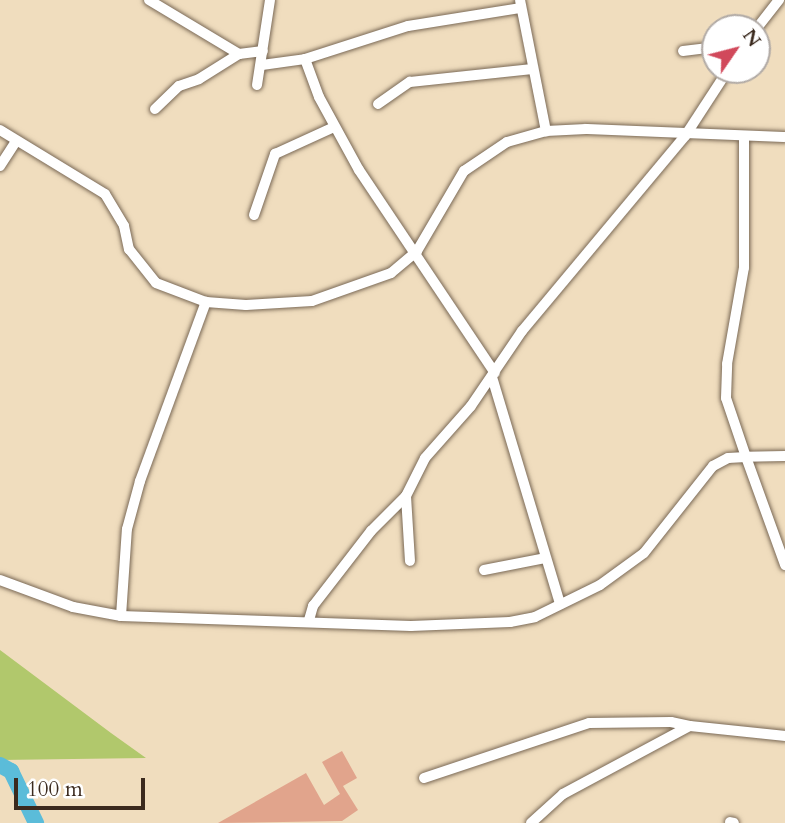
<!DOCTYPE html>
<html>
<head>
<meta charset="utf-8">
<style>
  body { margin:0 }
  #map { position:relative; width:785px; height:823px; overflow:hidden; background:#f0ddbe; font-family:Cardo,serif }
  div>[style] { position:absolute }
  .green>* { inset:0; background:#b1c86c }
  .river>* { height:16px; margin:-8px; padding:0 8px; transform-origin:8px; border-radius:8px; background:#5bbcd9 }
  .building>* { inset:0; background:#e1a48c }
  .roads { filter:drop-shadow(0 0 2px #7a6956) drop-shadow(0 0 2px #7a6956) }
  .minor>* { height:10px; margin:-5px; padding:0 5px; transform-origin:5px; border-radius:5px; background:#fff }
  span { translate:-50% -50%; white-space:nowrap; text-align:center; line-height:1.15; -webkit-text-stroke:7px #fff; paint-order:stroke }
  .north { position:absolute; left:701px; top:14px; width:70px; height:70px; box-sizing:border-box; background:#fff; border:2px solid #b1aaa5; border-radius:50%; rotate:55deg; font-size:19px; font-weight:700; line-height:28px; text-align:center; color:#3b2a1e }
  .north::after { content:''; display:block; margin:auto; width:24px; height:32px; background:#d1495b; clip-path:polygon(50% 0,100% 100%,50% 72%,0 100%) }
  .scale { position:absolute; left:14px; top:778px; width:131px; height:32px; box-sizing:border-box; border:4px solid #3b2a1e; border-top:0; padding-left:9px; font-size:21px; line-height:24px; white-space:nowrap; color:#3b2a1e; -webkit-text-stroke:5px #fff; paint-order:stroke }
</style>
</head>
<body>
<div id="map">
  <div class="green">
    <div style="clip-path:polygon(0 650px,111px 733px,146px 758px,0 760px)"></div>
  </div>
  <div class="river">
    <div style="left:0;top:765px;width:13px;rotate:29deg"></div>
    <div style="left:11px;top:771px;width:58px;rotate:64.3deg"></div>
  </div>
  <div class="building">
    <div style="clip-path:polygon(342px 751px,357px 778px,343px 786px,358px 810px,342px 821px,218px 823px,306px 773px,324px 805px,340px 794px,322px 762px)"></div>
  </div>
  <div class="roads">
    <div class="minor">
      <div style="left:149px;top:0;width:105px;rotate:31deg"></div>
      <div style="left:520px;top:0;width:134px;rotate:78.8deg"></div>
      <div style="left:757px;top:28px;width:36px;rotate:-52deg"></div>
      <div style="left:683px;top:51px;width:32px;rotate:-7deg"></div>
      <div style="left:305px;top:59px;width:40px;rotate:69.8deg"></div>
      <div style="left:319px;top:97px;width:83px;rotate:61.3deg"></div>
      <div style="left:359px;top:170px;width:244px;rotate:56.2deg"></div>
      <div style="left:262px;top:65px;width:43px;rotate:-7.9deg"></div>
      <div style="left:305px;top:59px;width:108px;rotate:-17.8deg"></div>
      <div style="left:408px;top:26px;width:113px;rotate:-9.1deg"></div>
      <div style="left:257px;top:85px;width:86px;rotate:-81.3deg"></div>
      <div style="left:378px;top:104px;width:39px;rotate:-35deg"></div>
      <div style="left:410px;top:82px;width:123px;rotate:-6.1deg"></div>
      <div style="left:155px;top:109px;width:33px;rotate:-44deg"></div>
      <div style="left:179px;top:86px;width:21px;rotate:-19deg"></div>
      <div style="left:199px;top:79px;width:47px;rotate:-32deg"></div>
      <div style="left:239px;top:54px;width:24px;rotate:-7deg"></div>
      <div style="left:0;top:130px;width:123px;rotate:31.4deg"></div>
      <div style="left:105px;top:194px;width:37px;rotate:59deg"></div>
      <div style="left:124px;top:226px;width:24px;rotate:78deg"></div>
      <div style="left:129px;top:249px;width:43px;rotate:51.5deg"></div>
      <div style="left:156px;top:283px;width:53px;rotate:20.8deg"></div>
      <div style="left:206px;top:302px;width:40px;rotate:4.3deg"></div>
      <div style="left:246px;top:305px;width:66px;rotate:-3.5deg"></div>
      <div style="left:312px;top:301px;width:84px;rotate:-19.5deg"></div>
      <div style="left:391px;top:273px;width:34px;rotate:-40deg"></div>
      <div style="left:417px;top:251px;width:93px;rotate:-59.6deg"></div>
      <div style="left:464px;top:171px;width:52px;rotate:-34deg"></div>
      <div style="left:507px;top:142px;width:41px;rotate:-15.8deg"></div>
      <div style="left:546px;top:131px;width:40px;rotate:-2.9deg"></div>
      <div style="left:586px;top:129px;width:199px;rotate:2.3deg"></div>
      <div style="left:0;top:166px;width:30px;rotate:-57deg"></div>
      <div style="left:254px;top:215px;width:65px;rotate:-71deg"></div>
      <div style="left:275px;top:154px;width:65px;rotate:-24.6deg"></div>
      <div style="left:492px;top:377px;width:237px;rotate:73.3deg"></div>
      <div style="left:785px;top:456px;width:39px;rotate:179deg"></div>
      <div style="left:746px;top:457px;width:115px;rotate:70.1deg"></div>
      <div style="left:406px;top:496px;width:65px;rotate:86.5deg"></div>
      <div style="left:484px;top:570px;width:62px;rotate:-11.1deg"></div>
      <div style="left:0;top:580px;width:78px;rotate:20.3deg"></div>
      <div style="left:73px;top:607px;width:49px;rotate:10.6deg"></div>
      <div style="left:121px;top:616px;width:290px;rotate:2deg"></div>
      <div style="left:411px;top:626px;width:99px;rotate:-2.3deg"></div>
      <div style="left:510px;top:622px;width:25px;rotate:-11deg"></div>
      <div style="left:535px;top:617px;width:72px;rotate:-26.2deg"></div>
      <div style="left:600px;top:585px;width:54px;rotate:-36deg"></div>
      <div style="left:644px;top:553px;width:111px;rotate:-51.6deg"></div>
      <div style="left:713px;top:466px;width:17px;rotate:-28deg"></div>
      <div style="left:728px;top:458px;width:18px;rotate:-3deg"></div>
      <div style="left:746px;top:457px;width:62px;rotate:-108.7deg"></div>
      <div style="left:726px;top:398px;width:34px;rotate:-88deg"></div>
      <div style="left:727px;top:364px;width:97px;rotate:-80deg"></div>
      <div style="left:744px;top:268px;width:132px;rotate:-90deg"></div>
      <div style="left:121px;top:616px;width:87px;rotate:-86.1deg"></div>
      <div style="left:127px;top:529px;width:50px;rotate:-74.8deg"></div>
      <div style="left:140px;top:481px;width:191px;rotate:-69.8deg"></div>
      <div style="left:309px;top:620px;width:15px;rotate:-74deg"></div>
      <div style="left:313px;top:606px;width:95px;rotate:-52.3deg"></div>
      <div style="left:371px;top:531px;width:49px;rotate:-45deg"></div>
      <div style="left:406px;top:496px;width:42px;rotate:-63.4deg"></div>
      <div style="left:425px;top:458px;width:69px;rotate:-48.5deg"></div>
      <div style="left:471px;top:406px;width:91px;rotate:-55.8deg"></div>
      <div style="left:522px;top:331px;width:254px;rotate:-50.1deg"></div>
      <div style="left:685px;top:136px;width:79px;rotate:-56.9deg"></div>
      <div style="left:424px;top:778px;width:174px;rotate:-18.4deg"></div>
      <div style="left:589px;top:723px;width:82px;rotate:-0.7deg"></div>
      <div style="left:671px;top:722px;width:19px;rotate:12deg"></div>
      <div style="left:730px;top:822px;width:4px;rotate:14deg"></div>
      <div style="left:531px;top:823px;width:43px;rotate:-42.2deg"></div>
      <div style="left:563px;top:794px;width:144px;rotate:-28.2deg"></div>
      <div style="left:690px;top:726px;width:96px;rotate:6deg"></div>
    </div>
  </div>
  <div class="north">N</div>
  <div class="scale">100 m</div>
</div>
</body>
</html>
